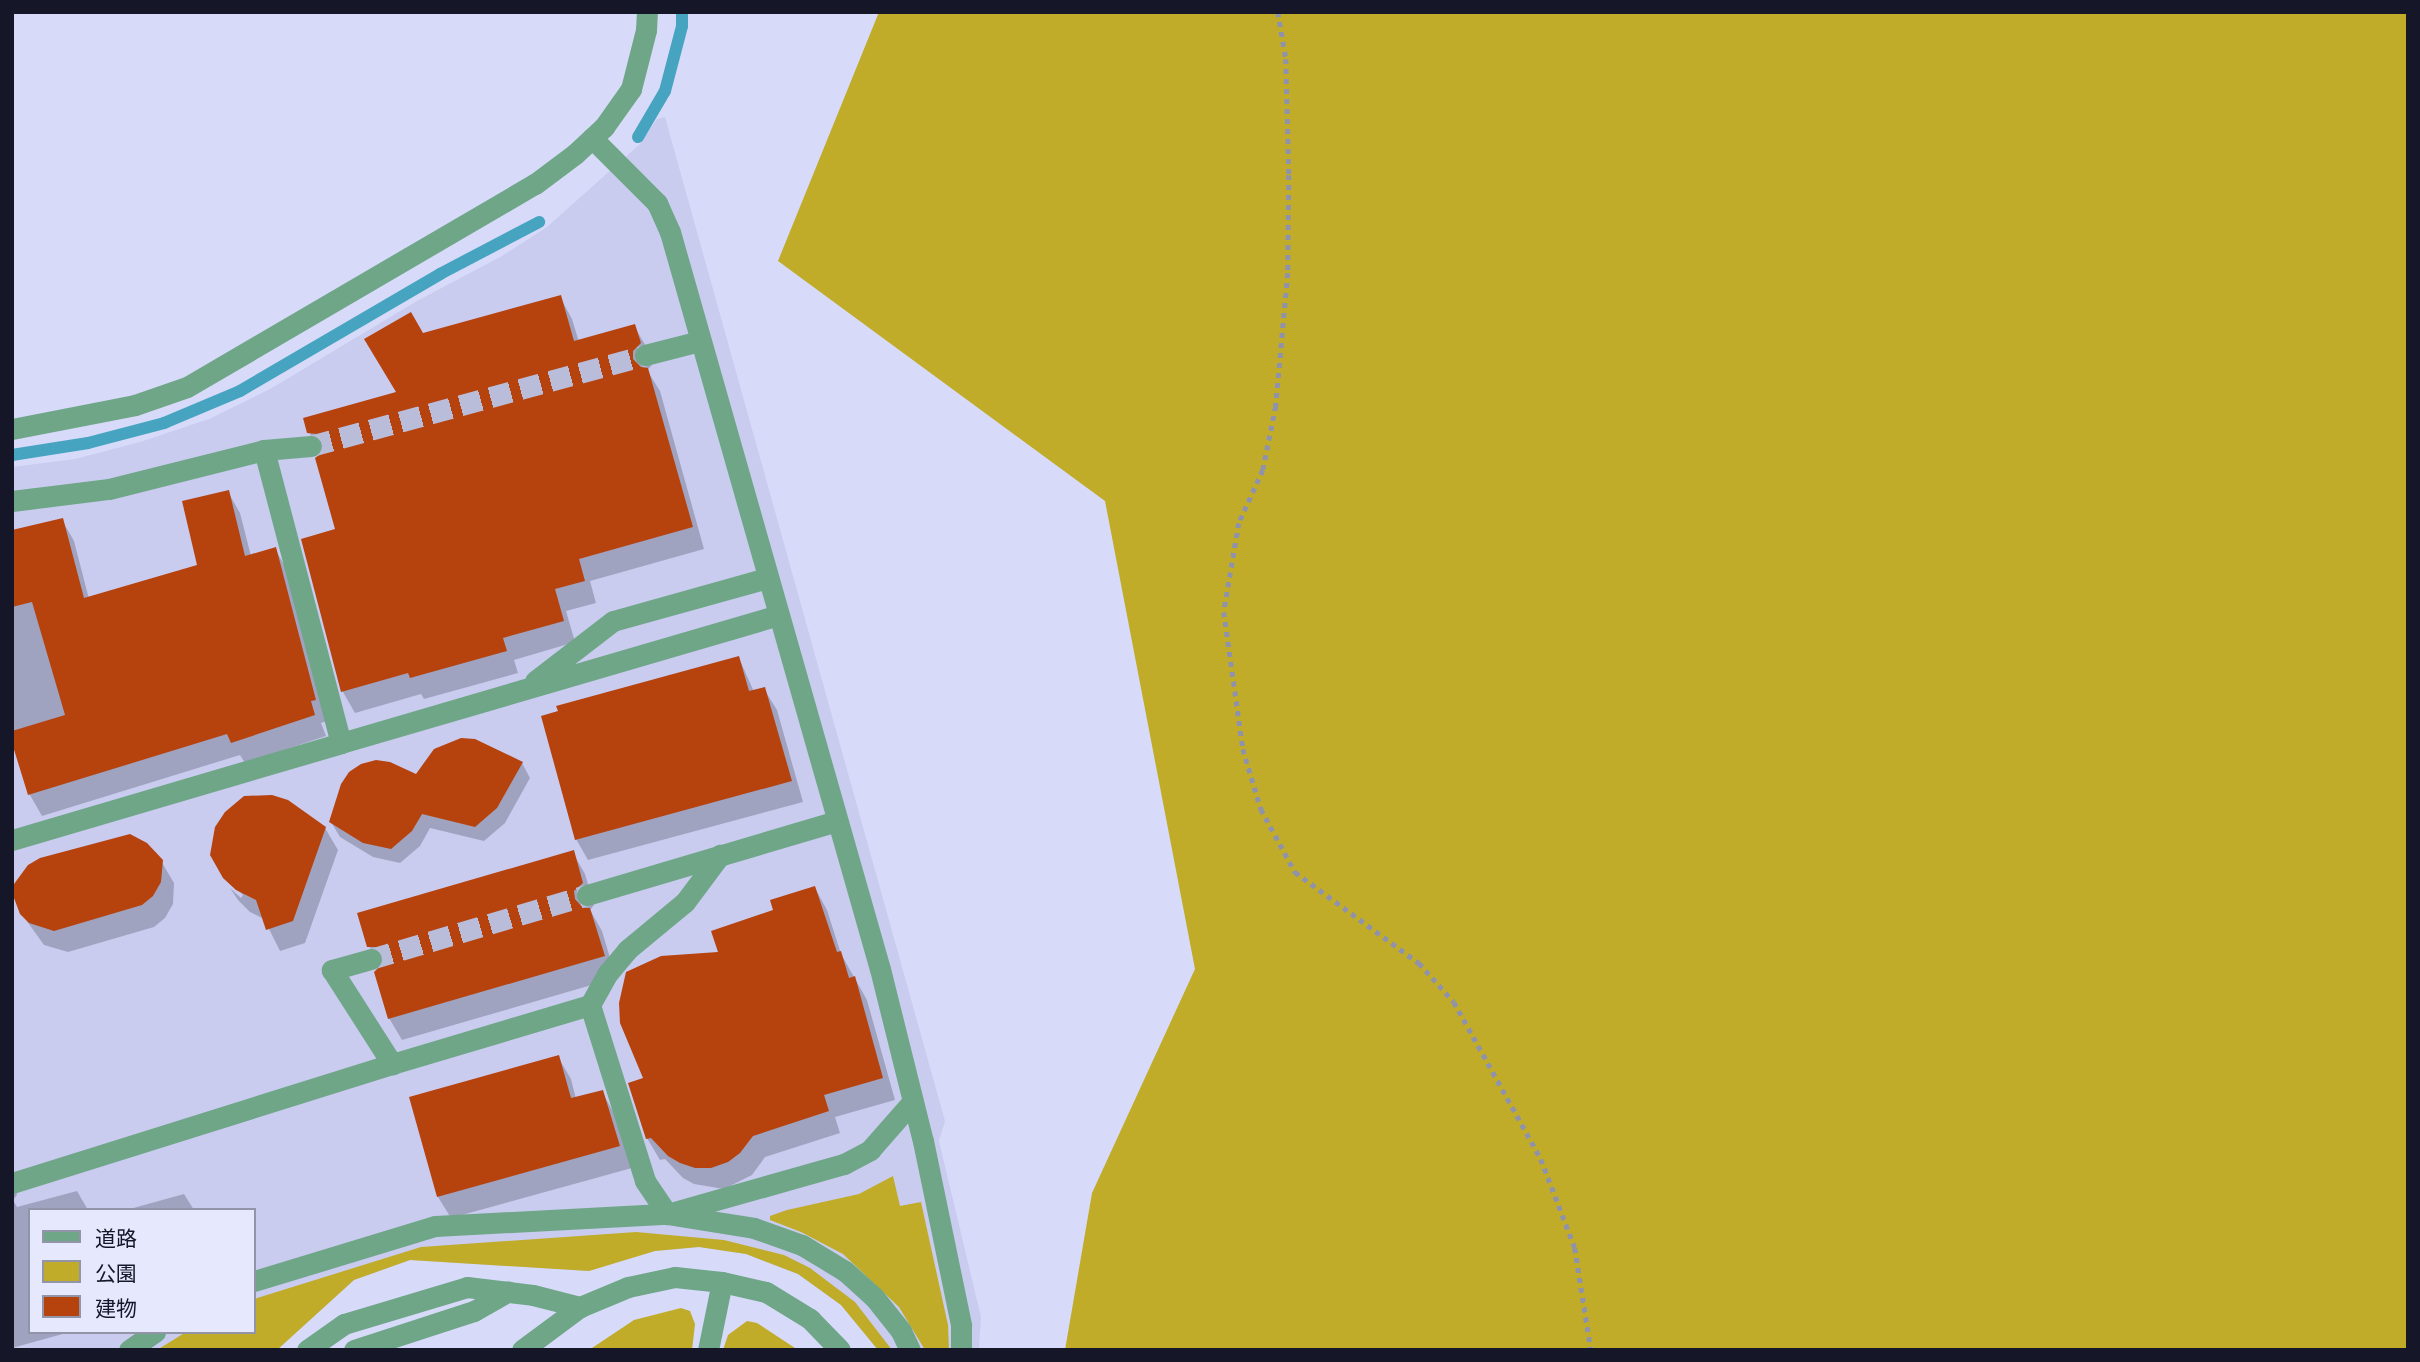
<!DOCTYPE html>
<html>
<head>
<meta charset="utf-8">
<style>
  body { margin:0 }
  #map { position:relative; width:2420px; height:1362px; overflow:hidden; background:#d7dbf9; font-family:Karla,"Noto Sans JP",sans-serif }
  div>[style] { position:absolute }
  .built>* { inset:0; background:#c9ccef }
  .green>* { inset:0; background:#c0ac28 }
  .shadow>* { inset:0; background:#0003 }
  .stream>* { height:12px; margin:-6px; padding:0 6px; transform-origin:6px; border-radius:6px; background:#46a4c0 }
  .building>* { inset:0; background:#b6420e }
  .minor-tunnel>* { height:21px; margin-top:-10.5px; transform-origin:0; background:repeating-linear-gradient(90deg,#babdda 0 21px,transparent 0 31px) }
  .path>* { height:4.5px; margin-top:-2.25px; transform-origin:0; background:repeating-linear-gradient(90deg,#8f92ac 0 5px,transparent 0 10px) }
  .minor>* { height:21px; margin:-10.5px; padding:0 10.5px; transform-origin:10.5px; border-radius:10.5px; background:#6fa688 }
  span { translate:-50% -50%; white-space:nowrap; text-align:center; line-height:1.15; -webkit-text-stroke:7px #e6e9fe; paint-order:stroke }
  .frame { position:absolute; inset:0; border:14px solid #151628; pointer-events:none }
  .legend { position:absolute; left:28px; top:1208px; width:228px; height:126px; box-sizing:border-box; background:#e6e9fe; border:2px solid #9295a8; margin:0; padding:9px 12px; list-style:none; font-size:21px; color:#151628 }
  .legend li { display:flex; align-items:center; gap:14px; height:35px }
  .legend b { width:35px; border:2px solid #9295a8 }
</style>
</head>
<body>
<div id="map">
  <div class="built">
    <div style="clip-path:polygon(evenodd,665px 117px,945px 1121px,939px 1141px,981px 1317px,979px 1350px,878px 1350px,841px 1305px,798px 1274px,746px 1254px,699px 1247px,655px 1251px,589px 1271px,410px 1260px,354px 1280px,277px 1350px,12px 1350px,12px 467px,75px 459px,140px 442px,209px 419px,270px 389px,417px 301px,502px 256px,547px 227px,640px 144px,657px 119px,665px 117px,30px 1210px,254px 1210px,254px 1332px,30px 1332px,30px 1210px)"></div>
  </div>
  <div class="green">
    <div style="clip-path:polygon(879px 12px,2408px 12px,2408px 1350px,1065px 1350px,1092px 1193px,1195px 969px,1105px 501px,778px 261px)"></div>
    <div style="clip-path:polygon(893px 1176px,900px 1206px,921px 1202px,948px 1325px,949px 1350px,925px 1350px,899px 1307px,843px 1254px,801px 1232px,770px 1220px,770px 1216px,787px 1210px,859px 1194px)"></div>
    <div style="clip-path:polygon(636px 1232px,724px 1240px,784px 1255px,810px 1268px,855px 1302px,892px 1350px,878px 1350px,841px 1305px,798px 1274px,746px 1254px,699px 1247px,655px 1251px,589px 1271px,410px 1260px,354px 1280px,277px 1350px,157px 1350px,186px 1332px,254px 1332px,254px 1299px,421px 1247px)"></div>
    <div style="clip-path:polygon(681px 1308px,690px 1311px,695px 1324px,692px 1350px,589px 1350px,634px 1320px)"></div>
    <div style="clip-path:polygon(747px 1321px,757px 1323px,798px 1350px,723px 1350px,728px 1335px)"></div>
  </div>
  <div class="shadow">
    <div style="clip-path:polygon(560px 297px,572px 319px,579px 342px,634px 326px,647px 348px,652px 365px,647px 370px,660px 391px,704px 549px,590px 581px,596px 603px,566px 611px,575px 642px,514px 660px,518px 673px,424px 699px,421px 694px,355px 713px,343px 692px,303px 540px,337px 530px,322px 455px,309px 432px,398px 393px,423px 335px)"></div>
    <div style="clip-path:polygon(228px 492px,240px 513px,251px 556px,275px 549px,287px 570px,327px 721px,321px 723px,326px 736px,245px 763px,240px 755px,42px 816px,30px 795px,12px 737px,12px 532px,62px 520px,74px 541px,89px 599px,199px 566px)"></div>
    <div style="clip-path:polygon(739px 658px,754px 692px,764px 689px,777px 710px,803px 802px,588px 860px,576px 839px)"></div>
    <div style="clip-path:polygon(522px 763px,530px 778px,505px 823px,484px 841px,430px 828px,420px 846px,400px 863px,373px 857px,340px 837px,331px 822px,417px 776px)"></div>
    <div style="clip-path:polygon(325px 828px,338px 850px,305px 943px,280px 951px,264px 919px,250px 912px,238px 900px,230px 888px,241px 898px,243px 895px,224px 877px)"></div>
    <div style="clip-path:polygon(573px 853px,585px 874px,594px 905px,590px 910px,602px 931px,616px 978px,402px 1040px,389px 1018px,381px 968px,369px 946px)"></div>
    <div style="clip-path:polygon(161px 861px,174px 883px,173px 904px,165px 918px,154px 927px,68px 952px,44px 945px,21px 913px)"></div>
    <div style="clip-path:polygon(815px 888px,827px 910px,841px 954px,867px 1000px,895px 1100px,835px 1117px,840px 1133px,765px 1157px,752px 1175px,724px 1189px,694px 1184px,683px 1178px,665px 1159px,660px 1160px,647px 1138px,646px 1079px,720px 953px,775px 911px)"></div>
    <div style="clip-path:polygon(558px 1057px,571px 1079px,576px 1099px,602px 1092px,614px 1113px,632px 1168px,451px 1218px,438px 1197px)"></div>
    <div style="clip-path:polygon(12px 1178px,17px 1195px,13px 1200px,17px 1207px,77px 1191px,88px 1210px,30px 1210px,30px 1332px,70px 1332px,12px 1348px)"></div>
    <div style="clip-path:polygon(184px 1194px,194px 1210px,126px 1210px)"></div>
  </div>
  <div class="stream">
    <div style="left:638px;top:137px;width:53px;rotate:-59.6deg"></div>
    <div style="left:665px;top:91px;width:67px;rotate:-75.3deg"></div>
    <div style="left:682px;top:26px;width:14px;rotate:-90deg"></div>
    <div style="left:12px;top:455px;width:77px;rotate:-9deg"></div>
    <div style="left:88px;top:443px;width:79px;rotate:-14.7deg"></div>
    <div style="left:164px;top:423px;width:82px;rotate:-22.8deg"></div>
    <div style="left:240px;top:391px;width:232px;rotate:-30.3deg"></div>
    <div style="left:440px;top:274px;width:112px;rotate:-27.7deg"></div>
  </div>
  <div class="building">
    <div style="clip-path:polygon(561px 295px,574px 341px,635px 324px,641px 343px,633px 351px,633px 359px,641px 367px,648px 368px,693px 527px,579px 559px,585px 581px,555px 589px,564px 621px,503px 638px,507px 651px,410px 678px,408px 673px,341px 692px,301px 539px,335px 529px,315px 458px,323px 452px,324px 444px,317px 434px,307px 433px,303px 418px,396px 392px,364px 339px,411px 312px,423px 333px)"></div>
    <div style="clip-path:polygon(229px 490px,245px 556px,276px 547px,316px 700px,311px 701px,315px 715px,231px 743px,227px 734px,28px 795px,12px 743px,12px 731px,65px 715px,32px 602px,12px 607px,12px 530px,63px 518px,84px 598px,197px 565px,182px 501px)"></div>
    <div style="clip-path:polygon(739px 656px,749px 691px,765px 687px,792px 781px,575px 840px,541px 716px,558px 711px,556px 706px)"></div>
    <div style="clip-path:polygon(461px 738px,475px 739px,523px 762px,497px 808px,475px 827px,422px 814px,412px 831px,391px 849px,363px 843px,329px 822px,341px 784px,349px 772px,361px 764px,376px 760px,390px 762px,416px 774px,434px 749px)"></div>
    <div style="clip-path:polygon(272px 795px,288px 800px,326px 827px,293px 921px,266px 930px,256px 900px,236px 890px,223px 878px,210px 855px,215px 827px,225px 812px,244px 796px)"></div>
    <div style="clip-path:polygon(130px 834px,147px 843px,163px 860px,161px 882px,153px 896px,142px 905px,54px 931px,29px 923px,20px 914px,14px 898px,14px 884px,28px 865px,40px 858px)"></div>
    <div style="clip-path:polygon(574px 850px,583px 883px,574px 891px,575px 899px,583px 908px,590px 908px,605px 956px,388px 1019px,374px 972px,383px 963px,383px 955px,375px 947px,367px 947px,357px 913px)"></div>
    <div style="clip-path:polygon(815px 886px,837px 952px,841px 951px,849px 978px,855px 976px,883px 1078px,824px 1095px,829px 1111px,753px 1136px,740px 1153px,728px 1162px,711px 1168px,695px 1168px,680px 1163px,668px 1156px,651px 1138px,646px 1139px,628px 1083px,643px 1078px,620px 1023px,619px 1003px,626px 972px,661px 956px,718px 952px,711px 931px,773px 910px,770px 900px)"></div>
    <div style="clip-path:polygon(559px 1055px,571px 1098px,603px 1090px,620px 1146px,437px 1197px,409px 1097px)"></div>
  </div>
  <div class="minor-tunnel">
    <div style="left:311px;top:446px;width:346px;rotate:-15.2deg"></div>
    <div style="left:371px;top:959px;width:225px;rotate:-16.5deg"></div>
  </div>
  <div class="path">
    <div style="left:1278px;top:12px;width:48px;rotate:80.3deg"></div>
    <div style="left:1286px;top:59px;width:116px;rotate:88.5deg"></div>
    <div style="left:1289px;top:175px;width:98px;rotate:90.6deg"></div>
    <div style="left:1288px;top:273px;width:134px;rotate:95.2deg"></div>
    <div style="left:1276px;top:406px;width:65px;rotate:101.5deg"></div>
    <div style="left:1263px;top:470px;width:58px;rotate:114.4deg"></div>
    <div style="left:1239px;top:523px;width:90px;rotate:99.6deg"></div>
    <div style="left:1224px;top:612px;width:138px;rotate:82.1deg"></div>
    <div style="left:1243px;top:749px;width:63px;rotate:73.3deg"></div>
    <div style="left:1261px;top:809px;width:72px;rotate:61.6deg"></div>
    <div style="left:1295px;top:872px;width:154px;rotate:36.3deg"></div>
    <div style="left:1419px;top:963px;width:52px;rotate:48.1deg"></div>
    <div style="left:1454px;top:1002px;width:179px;rotate:61deg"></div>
    <div style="left:1541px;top:1159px;width:95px;rotate:69.1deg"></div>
    <div style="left:1575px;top:1248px;width:103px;rotate:81.1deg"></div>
  </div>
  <div class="minor">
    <div style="left:592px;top:138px;width:92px;rotate:45deg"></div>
    <div style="left:657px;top:203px;width:32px;rotate:66deg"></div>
    <div style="left:670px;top:232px;width:766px;rotate:74.1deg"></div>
    <div style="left:880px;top:969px;width:177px;rotate:76deg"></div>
    <div style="left:923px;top:1141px;width:188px;rotate:78.3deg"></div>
    <div style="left:961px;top:1325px;width:25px;rotate:90deg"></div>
    <div style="left:645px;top:355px;width:57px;rotate:-14.3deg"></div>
    <div style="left:12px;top:429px;width:125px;rotate:-11deg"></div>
    <div style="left:135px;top:405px;width:55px;rotate:-19.1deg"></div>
    <div style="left:187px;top:387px;width:403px;rotate:-30.3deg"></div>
    <div style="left:535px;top:184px;width:50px;rotate:-36.9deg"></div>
    <div style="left:575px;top:154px;width:40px;rotate:-43deg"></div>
    <div style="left:604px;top:127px;width:47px;rotate:-54.6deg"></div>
    <div style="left:631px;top:89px;width:61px;rotate:-75.7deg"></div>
    <div style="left:646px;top:30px;width:18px;rotate:-87deg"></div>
    <div style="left:264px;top:450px;width:303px;rotate:75.3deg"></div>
    <div style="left:341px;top:743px;width:455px;rotate:-16.3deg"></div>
    <div style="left:12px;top:501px;width:98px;rotate:-7.1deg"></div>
    <div style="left:109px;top:489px;width:160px;rotate:-14.1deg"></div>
    <div style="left:264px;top:450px;width:47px;rotate:-4.9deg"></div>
    <div style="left:535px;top:681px;width:98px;rotate:-37.6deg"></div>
    <div style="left:613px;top:621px;width:160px;rotate:-15.6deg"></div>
    <div style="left:12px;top:840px;width:343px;rotate:-16.4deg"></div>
    <div style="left:587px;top:895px;width:261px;rotate:-16.5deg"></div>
    <div style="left:371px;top:959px;width:41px;rotate:164.2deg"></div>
    <div style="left:332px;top:970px;width:112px;rotate:57.4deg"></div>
    <div style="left:392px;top:1064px;width:207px;rotate:-16.6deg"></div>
    <div style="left:590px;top:1005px;width:37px;rotate:-61deg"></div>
    <div style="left:608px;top:973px;width:30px;rotate:-50deg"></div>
    <div style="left:627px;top:950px;width:75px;rotate:-39.6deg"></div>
    <div style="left:685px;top:902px;width:59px;rotate:-53.3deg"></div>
    <div style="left:590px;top:1005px;width:184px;rotate:72.6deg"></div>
    <div style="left:645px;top:1181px;width:40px;rotate:56deg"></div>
    <div style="left:667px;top:1214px;width:184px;rotate:-15.8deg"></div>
    <div style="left:844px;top:1164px;width:30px;rotate:-28deg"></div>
    <div style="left:870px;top:1150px;width:65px;rotate:-48.7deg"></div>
    <div style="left:12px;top:1183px;width:398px;rotate:-17.4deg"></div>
    <div style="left:254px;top:1281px;width:189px;rotate:-16.9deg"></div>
    <div style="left:435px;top:1226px;width:232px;rotate:-3deg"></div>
    <div style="left:667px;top:1214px;width:88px;rotate:9.1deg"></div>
    <div style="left:754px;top:1228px;width:51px;rotate:19.5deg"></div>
    <div style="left:802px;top:1245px;width:50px;rotate:31.2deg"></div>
    <div style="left:845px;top:1271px;width:39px;rotate:42deg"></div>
    <div style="left:874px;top:1297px;width:43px;rotate:51.5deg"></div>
    <div style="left:901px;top:1331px;width:21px;rotate:65deg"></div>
    <div style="left:129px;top:1350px;width:32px;rotate:-35deg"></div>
    <div style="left:307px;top:1350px;width:45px;rotate:-35.1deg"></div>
    <div style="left:344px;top:1324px;width:128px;rotate:-16.7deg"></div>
    <div style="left:467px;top:1287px;width:66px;rotate:6.9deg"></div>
    <div style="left:533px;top:1295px;width:49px;rotate:14.3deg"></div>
    <div style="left:354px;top:1350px;width:126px;rotate:-18deg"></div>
    <div style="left:474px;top:1311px;width:39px;rotate:-30deg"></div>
    <div style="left:522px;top:1350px;width:72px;rotate:-36.6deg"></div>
    <div style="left:580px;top:1307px;width:52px;rotate:-22.6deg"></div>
    <div style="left:628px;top:1287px;width:48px;rotate:-12deg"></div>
    <div style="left:675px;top:1277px;width:47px;rotate:6.1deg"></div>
    <div style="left:722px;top:1282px;width:45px;rotate:12.8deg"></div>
    <div style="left:766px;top:1292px;width:52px;rotate:31.5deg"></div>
    <div style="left:810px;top:1319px;width:43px;rotate:45.9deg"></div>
    <div style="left:708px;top:1350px;width:69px;rotate:-78.4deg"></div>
  </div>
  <div class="frame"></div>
  <ul class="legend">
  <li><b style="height:9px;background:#6fa688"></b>道路</li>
  <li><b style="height:19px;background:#c0ac28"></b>公園</li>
  <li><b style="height:19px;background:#b6420e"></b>建物</li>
  </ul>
</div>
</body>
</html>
